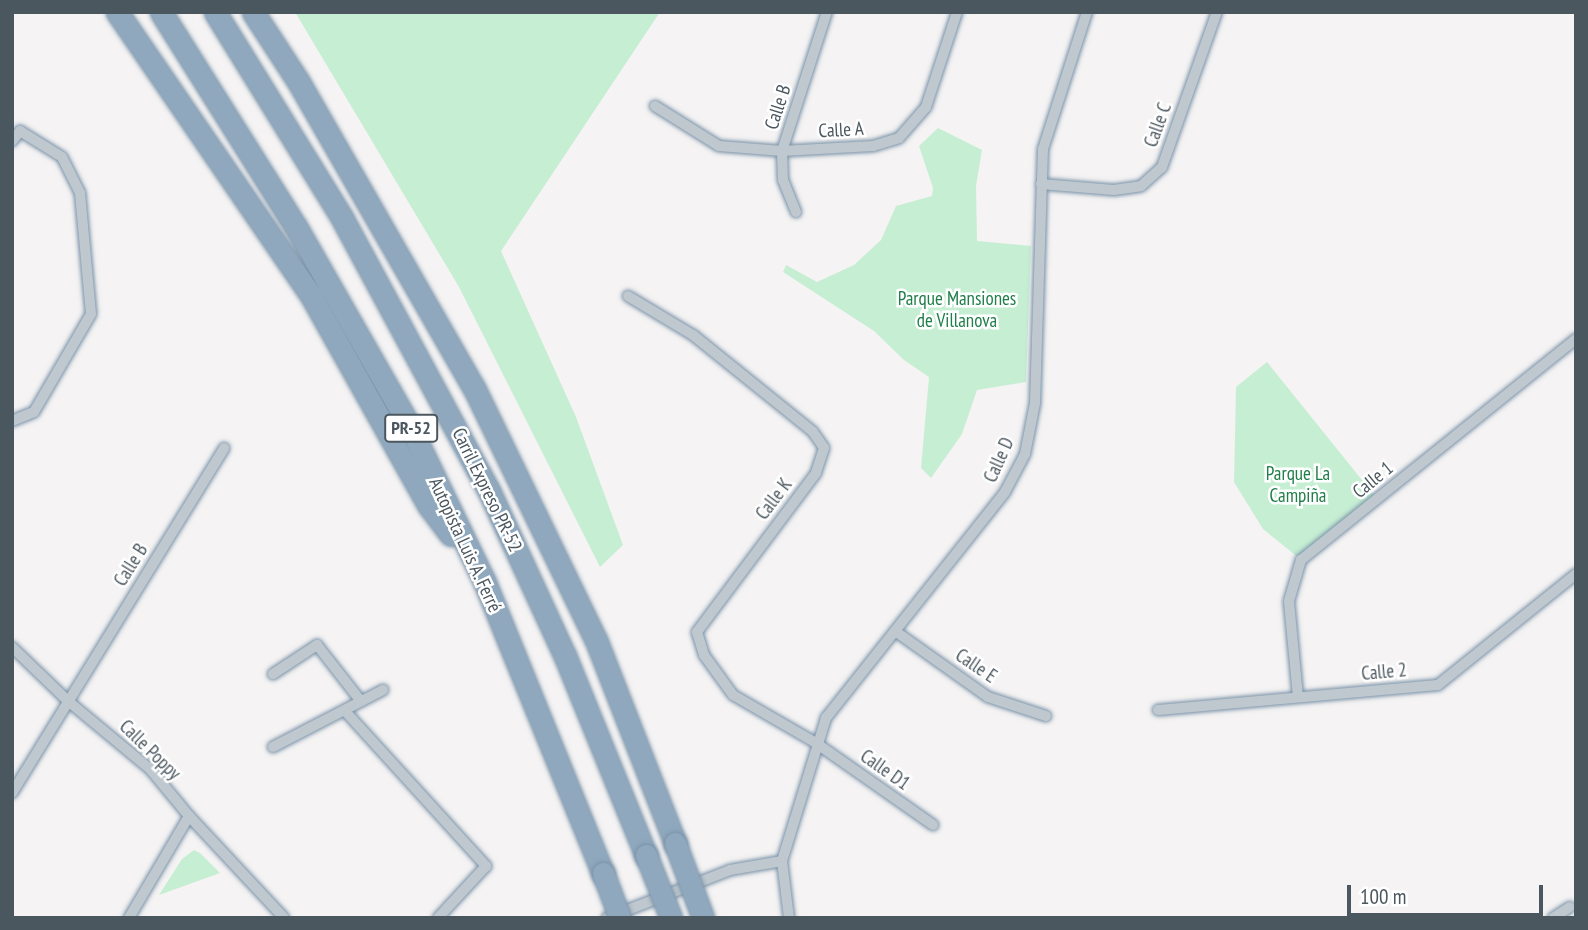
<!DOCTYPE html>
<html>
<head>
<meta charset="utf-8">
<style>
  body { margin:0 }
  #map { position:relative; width:1588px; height:930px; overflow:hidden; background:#f5f3f3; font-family:"PT Sans Narrow",sans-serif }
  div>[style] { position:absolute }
  .green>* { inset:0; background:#c6eed3 }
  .roads { filter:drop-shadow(0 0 2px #7a93a9) drop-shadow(0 0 2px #7a93a9) }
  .minor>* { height:10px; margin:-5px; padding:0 5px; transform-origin:5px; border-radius:5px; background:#bfc8ce }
  .motorway>* { height:21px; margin:-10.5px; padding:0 10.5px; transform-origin:10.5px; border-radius:10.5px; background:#8fa8bd }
  .bridges { filter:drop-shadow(0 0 2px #7a93a9) drop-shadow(0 0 2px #7a93a9) }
  .motorway-bridge>* { height:21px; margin:-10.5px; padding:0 10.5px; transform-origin:10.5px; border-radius:10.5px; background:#8fa8bd }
  span { translate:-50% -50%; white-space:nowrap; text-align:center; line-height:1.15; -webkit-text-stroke:5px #fff; paint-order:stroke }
  .shield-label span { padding:2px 5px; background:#fff; border:2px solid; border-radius:5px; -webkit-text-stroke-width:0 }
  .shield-label { font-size:18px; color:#4b575f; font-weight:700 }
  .street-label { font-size:19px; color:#4b575f }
  .park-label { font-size:19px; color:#1f7e49 }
  .frame { position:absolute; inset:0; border:14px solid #4b575f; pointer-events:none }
  .scale { position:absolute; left:1347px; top:885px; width:196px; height:32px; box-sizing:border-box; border:4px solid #4b575f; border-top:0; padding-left:9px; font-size:21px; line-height:24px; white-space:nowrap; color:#4b575f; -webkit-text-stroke:5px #fff; paint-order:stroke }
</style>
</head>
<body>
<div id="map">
  <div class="green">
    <div style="clip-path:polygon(295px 12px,660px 12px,501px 251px,576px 417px,623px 545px,600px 567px,459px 287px)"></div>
    <div style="clip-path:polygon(938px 128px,982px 150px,976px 186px,977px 241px,1031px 246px,1026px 382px,977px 390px,962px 434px,931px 478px,921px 468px,929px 377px,904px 360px,874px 331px,783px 272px,786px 265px,817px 282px,854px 265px,881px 240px,896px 206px,932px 196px,933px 188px,919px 146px)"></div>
    <div style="clip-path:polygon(1267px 362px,1374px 495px,1299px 558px,1263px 529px,1234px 482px,1236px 387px)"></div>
    <div style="clip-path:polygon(194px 850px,200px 853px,220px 873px,159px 895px,182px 859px)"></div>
  </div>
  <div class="roads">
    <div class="minor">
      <div style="left:655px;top:106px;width:75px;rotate:32deg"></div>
      <div style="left:719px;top:146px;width:63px;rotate:4.5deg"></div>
      <div style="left:782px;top:151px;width:91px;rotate:-3.1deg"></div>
      <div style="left:873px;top:146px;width:27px;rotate:-17deg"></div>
      <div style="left:899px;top:138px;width:41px;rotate:-48.9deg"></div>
      <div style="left:926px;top:107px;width:100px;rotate:-71.9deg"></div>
      <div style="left:12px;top:141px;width:13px;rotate:-51deg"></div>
      <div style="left:20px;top:131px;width:49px;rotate:31.8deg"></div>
      <div style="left:62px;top:157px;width:40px;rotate:63.4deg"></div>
      <div style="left:80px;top:193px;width:121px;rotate:84.8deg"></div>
      <div style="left:91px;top:314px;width:113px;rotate:120.2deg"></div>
      <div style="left:34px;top:412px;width:24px;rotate:158deg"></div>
      <div style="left:1041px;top:184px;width:73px;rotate:4.7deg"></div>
      <div style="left:1114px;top:190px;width:27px;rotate:-8deg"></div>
      <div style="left:1141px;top:186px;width:28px;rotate:-42deg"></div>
      <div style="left:1162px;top:167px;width:164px;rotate:-70.5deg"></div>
      <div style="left:796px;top:212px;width:35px;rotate:-112deg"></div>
      <div style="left:783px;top:180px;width:29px;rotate:-92deg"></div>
      <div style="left:782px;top:151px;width:146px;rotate:-72.1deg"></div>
      <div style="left:628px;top:296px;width:76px;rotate:31deg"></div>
      <div style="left:693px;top:335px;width:154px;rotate:38.9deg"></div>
      <div style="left:813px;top:432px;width:19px;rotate:55deg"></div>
      <div style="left:824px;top:448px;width:26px;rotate:108deg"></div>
      <div style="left:816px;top:473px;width:199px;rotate:126.8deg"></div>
      <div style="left:697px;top:632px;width:24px;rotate:73deg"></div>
      <div style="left:704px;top:655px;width:49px;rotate:54.1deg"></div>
      <div style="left:733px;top:695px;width:96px;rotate:30deg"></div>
      <div style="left:816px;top:743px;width:143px;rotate:35deg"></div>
      <div style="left:895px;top:631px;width:114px;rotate:35.4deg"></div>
      <div style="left:988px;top:697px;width:61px;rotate:18.1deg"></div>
      <div style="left:12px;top:647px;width:78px;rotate:44deg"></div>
      <div style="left:68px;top:701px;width:108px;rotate:39.7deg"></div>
      <div style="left:151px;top:770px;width:60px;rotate:50.4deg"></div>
      <div style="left:189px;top:816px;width:139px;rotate:47deg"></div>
      <div style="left:273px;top:674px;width:53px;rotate:-33.4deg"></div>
      <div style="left:317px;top:645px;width:70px;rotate:52deg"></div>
      <div style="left:1298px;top:697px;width:96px;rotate:-95.4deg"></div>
      <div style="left:1289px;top:601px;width:43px;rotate:-73.7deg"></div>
      <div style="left:1301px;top:560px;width:353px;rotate:-38.8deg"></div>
      <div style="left:1158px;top:710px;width:281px;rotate:-5.1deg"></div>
      <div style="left:1438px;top:685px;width:177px;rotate:-38.8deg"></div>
      <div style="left:345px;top:711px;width:210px;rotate:47.7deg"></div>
      <div style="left:486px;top:866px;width:71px;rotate:132.7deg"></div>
      <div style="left:273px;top:747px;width:124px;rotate:-27.4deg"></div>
      <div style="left:12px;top:793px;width:405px;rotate:-58.4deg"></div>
      <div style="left:129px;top:918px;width:118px;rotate:-59.5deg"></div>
      <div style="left:607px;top:918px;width:132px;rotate:-21.3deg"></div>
      <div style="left:730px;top:870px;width:53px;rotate:-9.8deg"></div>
      <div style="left:789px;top:918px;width:57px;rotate:-97deg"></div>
      <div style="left:782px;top:861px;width:150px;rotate:-72.9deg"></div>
      <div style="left:826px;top:718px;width:288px;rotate:-51.6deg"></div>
      <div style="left:1005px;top:492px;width:43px;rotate:-62.2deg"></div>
      <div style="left:1025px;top:454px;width:52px;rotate:-78.9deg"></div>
      <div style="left:1035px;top:403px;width:254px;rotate:-88.2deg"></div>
      <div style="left:1043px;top:149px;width:144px;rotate:-72.2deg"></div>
      <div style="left:1553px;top:918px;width:20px;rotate:-33deg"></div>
    </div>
    <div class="motorway">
      <div style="left:117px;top:12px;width:345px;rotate:55.6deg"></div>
      <div style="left:312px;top:297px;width:240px;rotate:60.8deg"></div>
      <div style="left:429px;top:506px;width:36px;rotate:53deg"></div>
      <div style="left:161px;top:12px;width:254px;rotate:57.9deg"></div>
      <div style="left:296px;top:227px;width:232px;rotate:60.3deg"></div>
      <div style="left:411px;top:429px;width:171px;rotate:64.3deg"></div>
      <div style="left:485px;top:583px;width:313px;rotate:67.9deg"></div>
      <div style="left:215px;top:12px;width:242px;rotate:58.3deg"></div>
      <div style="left:342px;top:218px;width:310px;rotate:61.7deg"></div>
      <div style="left:489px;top:491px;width:182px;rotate:65.3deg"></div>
      <div style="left:565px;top:656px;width:215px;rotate:67.9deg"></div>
      <div style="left:253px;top:12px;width:82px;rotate:56.9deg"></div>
      <div style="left:298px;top:81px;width:354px;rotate:60.2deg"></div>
      <div style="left:474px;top:388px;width:280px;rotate:64.2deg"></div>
      <div style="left:596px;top:640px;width:218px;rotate:68.7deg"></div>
    </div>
  </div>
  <div class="bridges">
    <div class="motorway-bridge">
      <div style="left:675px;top:843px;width:80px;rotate:69.5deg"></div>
      <div style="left:646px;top:855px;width:68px;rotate:68.4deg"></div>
      <div style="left:603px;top:873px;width:48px;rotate:69.3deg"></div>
    </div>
  </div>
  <div class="shield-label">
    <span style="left:411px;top:428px">PR-52</span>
  </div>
  <div class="street-label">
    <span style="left:778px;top:107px;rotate:-72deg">Calle B</span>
    <span style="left:1158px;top:125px;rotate:-70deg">Calle C</span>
    <span style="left:841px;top:130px;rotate:-3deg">Calle A</span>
    <span style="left:999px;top:460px;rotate:-66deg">Calle D</span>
    <span style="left:1373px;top:480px;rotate:-39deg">Calle 1</span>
    <span style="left:487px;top:490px;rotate:64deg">Carril Expreso PR-52</span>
    <span style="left:774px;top:499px;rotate:-53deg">Calle K</span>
    <span style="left:465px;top:545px;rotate:65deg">Autopista Luis A. Ferré</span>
    <span style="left:131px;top:565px;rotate:-58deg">Calle B</span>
    <span style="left:976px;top:666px;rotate:34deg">Calle E</span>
    <span style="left:1384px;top:672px;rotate:-5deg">Calle 2</span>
    <span style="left:150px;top:750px;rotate:44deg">Calle Poppy</span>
    <span style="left:885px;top:770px;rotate:35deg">Calle D1</span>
  </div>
  <div class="park-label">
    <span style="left:957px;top:310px">Parque Mansiones<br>de Villanova</span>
    <span style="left:1298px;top:485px">Parque La<br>Campiña</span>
  </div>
  <div class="frame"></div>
  <div class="scale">100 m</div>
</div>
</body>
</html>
